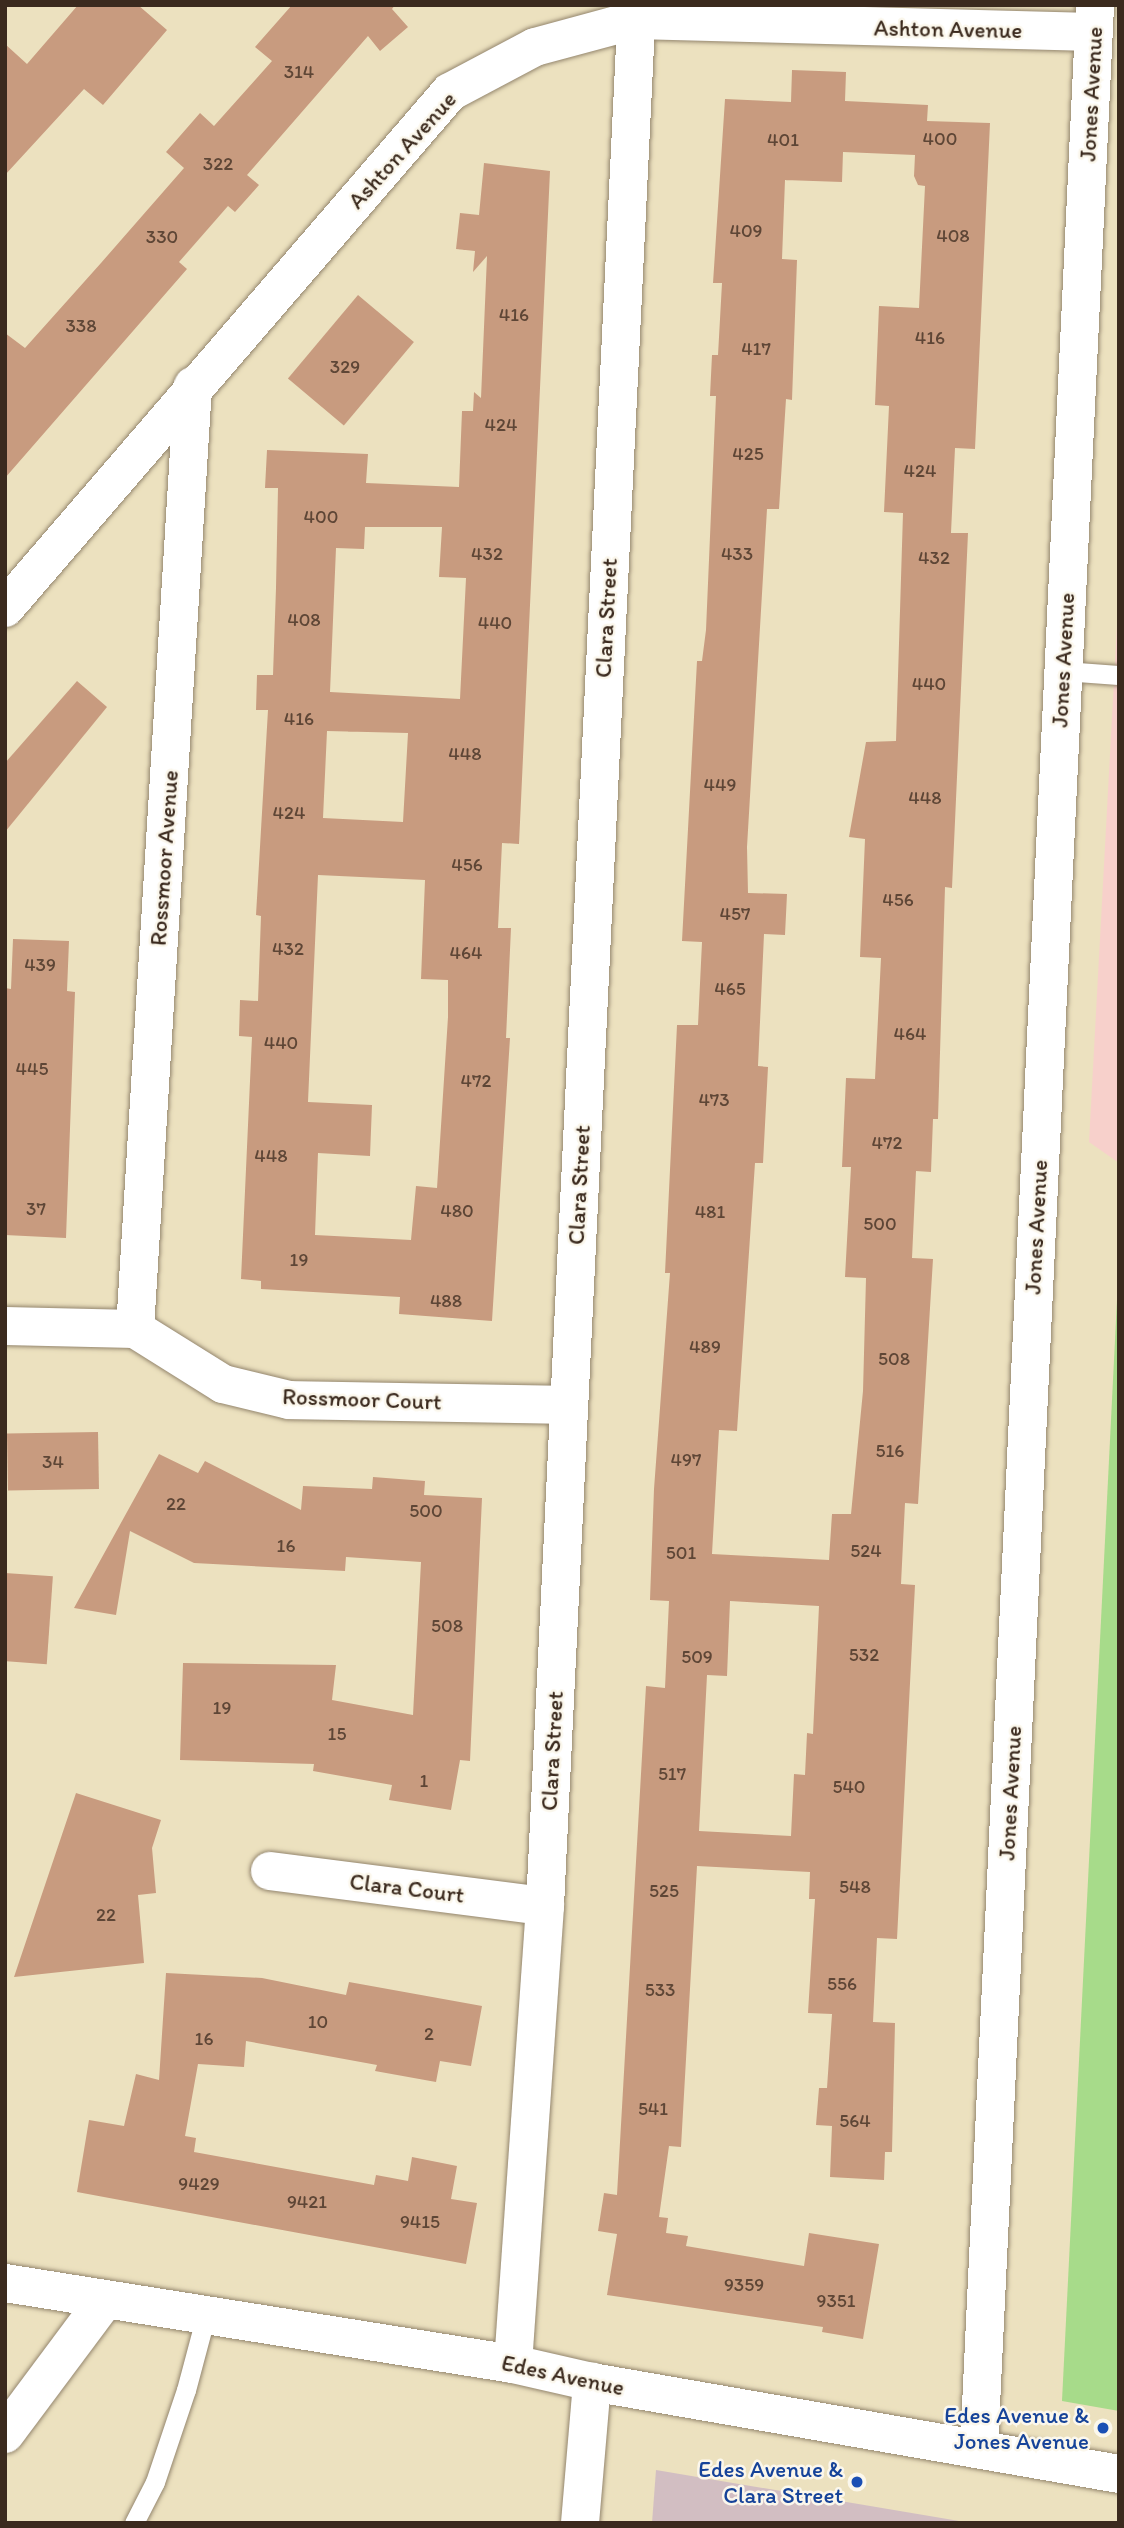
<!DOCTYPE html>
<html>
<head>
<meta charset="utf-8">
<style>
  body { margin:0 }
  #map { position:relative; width:1124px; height:2528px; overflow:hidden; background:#ece1bf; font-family:Itim,sans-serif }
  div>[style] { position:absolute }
  .built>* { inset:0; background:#f7d0cb }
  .industrial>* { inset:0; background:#d2bec2 }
  .green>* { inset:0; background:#a7db8a }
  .building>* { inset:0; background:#c89b7f; transform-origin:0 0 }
  .roads { filter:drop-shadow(0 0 2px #94866e) drop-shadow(0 0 2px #94866e) }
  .lane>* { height:19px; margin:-9.5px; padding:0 9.5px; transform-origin:9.5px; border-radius:9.5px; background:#fff }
  .street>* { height:38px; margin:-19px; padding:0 19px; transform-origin:19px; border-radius:19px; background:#fff }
  .secondary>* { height:38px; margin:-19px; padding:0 19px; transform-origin:19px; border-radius:19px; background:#fff }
  .dots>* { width:19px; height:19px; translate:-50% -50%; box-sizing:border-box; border:4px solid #fbf7ec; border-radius:50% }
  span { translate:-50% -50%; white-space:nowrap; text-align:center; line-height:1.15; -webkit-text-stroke:5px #fbf7ec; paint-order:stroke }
  .number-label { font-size:19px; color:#5e4636 }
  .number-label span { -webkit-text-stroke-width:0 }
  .street-label { font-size:23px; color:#3b2a1e }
  .transit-label { font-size:23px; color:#164399 }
  .right { translate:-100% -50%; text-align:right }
  .frame { position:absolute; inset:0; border:7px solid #3b2a1e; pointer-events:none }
</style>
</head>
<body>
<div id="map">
  <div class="built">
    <div style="clip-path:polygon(1119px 588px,1119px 1163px,1089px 1142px)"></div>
  </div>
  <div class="industrial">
    <div style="clip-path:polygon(656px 2470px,971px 2523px,652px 2523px)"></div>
  </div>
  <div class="green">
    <div style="clip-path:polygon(1119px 1260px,1119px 2411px,1062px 2401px)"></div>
  </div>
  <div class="building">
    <div style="clip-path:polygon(78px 5px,138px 5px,167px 30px,103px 105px,84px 89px,5px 175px,5px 44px,27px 64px)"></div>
    <div style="clip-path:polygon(292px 5px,395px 5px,392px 9px,408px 27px,380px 51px,368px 36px,247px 175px,259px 185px,235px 212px,228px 206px,179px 262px,187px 269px,5px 478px,5px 333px,25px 348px,101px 263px,184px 168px,166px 152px,200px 113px,214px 126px,272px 61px,255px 47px)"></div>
    <div style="clip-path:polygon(evenodd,792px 70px,846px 72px,845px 101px,928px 105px,927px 121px,990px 123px,975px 449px,955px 448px,951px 533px,968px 533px,952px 888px,945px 887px,938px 1119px,933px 1119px,931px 1172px,916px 1171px,912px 1258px,933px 1259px,918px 1504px,905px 1503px,901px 1584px,915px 1585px,897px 1939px,877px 1938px,873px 2022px,895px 2023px,892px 2152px,885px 2152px,884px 2180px,830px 2177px,832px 2126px,816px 2125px,819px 2088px,827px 2088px,832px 2014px,808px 2013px,815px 1899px,809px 1899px,810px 1872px,697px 1866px,681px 2147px,669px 2146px,659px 2217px,668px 2218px,666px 2233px,688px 2236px,686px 2246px,804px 2266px,809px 2233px,879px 2244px,863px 2339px,822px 2332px,823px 2327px,607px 2295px,617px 2234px,598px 2231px,604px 2193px,617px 2195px,646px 1686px,665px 1688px,669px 1601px,650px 1600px,654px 1489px,670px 1273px,665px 1273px,677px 1025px,698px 1025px,702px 942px,682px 941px,697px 661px,702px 661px,706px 630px,716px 396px,710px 396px,712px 355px,718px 355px,722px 283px,713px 283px,725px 99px,791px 102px,792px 70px,843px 152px,915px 155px,914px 176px,918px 185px,925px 186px,919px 308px,879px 306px,875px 405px,889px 406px,884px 512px,903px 513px,896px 741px,866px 742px,849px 837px,865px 839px,860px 957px,881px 958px,875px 1079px,846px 1078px,842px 1167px,851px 1167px,845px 1277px,866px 1278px,863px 1391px,851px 1514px,832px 1514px,829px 1560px,712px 1554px,719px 1430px,737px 1431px,755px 1163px,763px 1163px,768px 1067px,758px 1066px,764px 934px,785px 935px,787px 894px,748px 893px,747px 847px,767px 509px,779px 509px,786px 399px,792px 400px,797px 260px,782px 259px,785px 180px,842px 182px,843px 152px,792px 70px,730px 1601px,819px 1606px,813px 1734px,807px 1733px,805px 1775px,794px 1774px,791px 1836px,699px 1831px,707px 1675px,727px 1676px,730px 1601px)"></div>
    <div style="clip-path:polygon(evenodd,484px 163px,550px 171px,519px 844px,502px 843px,498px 928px,511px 928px,506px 1038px,510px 1038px,492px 1321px,399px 1314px,400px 1297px,261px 1289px,261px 1281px,241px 1279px,252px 1037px,239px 1036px,240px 1000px,258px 1001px,261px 916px,256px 915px,268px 710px,256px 710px,257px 675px,273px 675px,276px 588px,278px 488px,265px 488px,267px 450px,368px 454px,366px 483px,459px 487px,462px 411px,473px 411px,474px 392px,481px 398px,487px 256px,473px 272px,475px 251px,456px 249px,460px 213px,479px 215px,484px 163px,365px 527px,442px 527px,439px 577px,466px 578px,460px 699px,330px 692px,336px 548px,364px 549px,365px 527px,484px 163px,327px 731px,408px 733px,403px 822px,323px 818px,327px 731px,484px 163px,318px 875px,425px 880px,421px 979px,448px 980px,448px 1017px,437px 1188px,416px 1186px,411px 1240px,315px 1235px,318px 1153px,370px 1156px,372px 1105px,308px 1102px,318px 875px)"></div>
    <div style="left:358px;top:295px;width:73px;height:109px;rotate:40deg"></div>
    <div style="clip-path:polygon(77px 681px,107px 707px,5px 832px,5px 763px)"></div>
    <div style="clip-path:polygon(13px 939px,69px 941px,67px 991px,75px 992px,66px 1238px,5px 1235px,5px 988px,11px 989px)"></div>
    <div style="left:98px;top:1432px;width:57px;height:91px;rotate:89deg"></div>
    <div style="clip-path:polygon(159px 1454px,198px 1473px,205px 1461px,301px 1510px,303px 1486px,372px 1489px,373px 1477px,425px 1481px,424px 1495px,482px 1498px,470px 1761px,460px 1760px,451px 1810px,389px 1800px,392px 1785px,313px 1771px,314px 1764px,180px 1760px,183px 1663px,336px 1665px,332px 1700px,413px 1715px,421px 1562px,346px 1557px,345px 1571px,194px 1563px,130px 1531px,116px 1615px,74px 1608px)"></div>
    <div style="left:5px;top:1573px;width:48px;height:88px;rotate:4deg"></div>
    <div style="clip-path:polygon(76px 1793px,161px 1820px,152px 1848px,156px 1893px,138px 1895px,144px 1963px,14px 1977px)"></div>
    <div style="clip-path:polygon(166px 1973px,262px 1978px,346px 1995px,349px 1982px,482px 2006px,471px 2066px,440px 2061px,436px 2082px,375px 2071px,377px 2065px,246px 2041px,244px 2067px,198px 2064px,185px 2136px,196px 2138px,194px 2152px,374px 2185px,376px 2175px,408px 2181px,412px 2157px,457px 2166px,451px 2199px,477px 2203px,466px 2264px,77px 2192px,89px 2120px,124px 2126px,136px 2074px,159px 2080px)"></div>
  </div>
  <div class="roads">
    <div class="lane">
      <div style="left:1063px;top:671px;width:56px;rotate:4.1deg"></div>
      <div style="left:134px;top:2523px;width:46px;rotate:-62.9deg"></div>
      <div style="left:155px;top:2482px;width:97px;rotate:-71.4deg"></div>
      <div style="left:186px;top:2390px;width:78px;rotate:-75.1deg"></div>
    </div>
    <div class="street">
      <div style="left:5px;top:608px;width:681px;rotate:-49.23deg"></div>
      <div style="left:450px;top:92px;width:96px;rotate:-27.9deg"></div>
      <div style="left:535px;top:47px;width:104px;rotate:-15.1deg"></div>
      <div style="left:635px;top:20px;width:458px;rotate:1.5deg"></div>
      <div style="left:5px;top:1326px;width:130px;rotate:1.3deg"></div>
      <div style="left:135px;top:1329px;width:104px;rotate:32deg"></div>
      <div style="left:223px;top:1384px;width:68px;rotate:13.6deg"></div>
      <div style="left:289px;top:1400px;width:279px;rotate:1deg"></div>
      <div style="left:135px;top:1329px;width:945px;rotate:-86.48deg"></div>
      <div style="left:270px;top:1871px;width:277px;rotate:7.3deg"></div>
      <div style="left:513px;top:2364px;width:459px;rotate:-86deg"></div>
      <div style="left:545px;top:1906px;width:1903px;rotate:-87.23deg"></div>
      <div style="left:5px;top:2434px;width:167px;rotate:-53.3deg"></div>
      <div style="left:979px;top:2448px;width:2446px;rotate:-87.28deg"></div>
      <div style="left:580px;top:2523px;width:142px;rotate:-85.1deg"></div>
    </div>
    <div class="secondary">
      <div style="left:5px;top:2283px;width:514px;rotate:9.06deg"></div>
      <div style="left:513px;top:2364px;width:81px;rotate:12.8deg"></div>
      <div style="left:592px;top:2382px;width:535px;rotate:9.9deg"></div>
    </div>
  </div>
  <div class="dots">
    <div style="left:1103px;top:2428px;background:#1a4fb4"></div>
    <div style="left:857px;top:2482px;background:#1a4fb4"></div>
  </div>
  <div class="number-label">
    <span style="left:299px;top:72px">314</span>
    <span style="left:940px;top:139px">400</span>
    <span style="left:783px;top:140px">401</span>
    <span style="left:218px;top:164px">322</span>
    <span style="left:746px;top:231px">409</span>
    <span style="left:953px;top:236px">408</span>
    <span style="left:162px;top:237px">330</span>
    <span style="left:514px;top:315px">416</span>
    <span style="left:81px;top:326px">338</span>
    <span style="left:930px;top:338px">416</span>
    <span style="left:756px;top:349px">417</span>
    <span style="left:345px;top:367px">329</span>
    <span style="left:501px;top:425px">424</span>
    <span style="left:748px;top:454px">425</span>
    <span style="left:920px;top:471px">424</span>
    <span style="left:321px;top:517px">400</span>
    <span style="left:487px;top:554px">432</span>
    <span style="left:737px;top:554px">433</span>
    <span style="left:934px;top:558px">432</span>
    <span style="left:304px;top:620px">408</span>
    <span style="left:495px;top:623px">440</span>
    <span style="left:929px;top:684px">440</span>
    <span style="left:299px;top:719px">416</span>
    <span style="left:465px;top:754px">448</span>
    <span style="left:720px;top:785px">449</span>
    <span style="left:925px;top:798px">448</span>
    <span style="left:289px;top:813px">424</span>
    <span style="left:467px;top:865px">456</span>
    <span style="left:898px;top:900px">456</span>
    <span style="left:735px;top:914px">457</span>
    <span style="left:288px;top:949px">432</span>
    <span style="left:466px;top:953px">464</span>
    <span style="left:40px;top:965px">439</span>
    <span style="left:730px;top:989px">465</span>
    <span style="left:910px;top:1034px">464</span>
    <span style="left:281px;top:1043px">440</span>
    <span style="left:32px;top:1069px">445</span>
    <span style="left:476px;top:1081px">472</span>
    <span style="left:714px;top:1100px">473</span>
    <span style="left:887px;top:1143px">472</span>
    <span style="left:271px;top:1156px">448</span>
    <span style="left:36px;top:1209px">37</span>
    <span style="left:457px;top:1211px">480</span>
    <span style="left:710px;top:1212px">481</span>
    <span style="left:880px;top:1224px">500</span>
    <span style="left:299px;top:1260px">19</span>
    <span style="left:446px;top:1301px">488</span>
    <span style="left:705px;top:1347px">489</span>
    <span style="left:894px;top:1359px">508</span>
    <span style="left:890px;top:1451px">516</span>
    <span style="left:686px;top:1460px">497</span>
    <span style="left:53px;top:1462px">34</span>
    <span style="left:176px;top:1504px">22</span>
    <span style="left:426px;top:1511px">500</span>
    <span style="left:286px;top:1546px">16</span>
    <span style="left:866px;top:1551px">524</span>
    <span style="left:681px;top:1553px">501</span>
    <span style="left:447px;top:1626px">508</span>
    <span style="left:864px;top:1655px">532</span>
    <span style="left:697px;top:1657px">509</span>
    <span style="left:222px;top:1708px">19</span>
    <span style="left:337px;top:1734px">15</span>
    <span style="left:672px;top:1774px">517</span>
    <span style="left:424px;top:1781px">1</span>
    <span style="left:849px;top:1787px">540</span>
    <span style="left:855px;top:1887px">548</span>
    <span style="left:664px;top:1891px">525</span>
    <span style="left:106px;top:1915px">22</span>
    <span style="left:842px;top:1984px">556</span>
    <span style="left:660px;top:1990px">533</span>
    <span style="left:318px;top:2022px">10</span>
    <span style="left:429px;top:2034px">2</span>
    <span style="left:204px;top:2039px">16</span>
    <span style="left:653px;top:2109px">541</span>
    <span style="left:855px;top:2121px">564</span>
    <span style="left:199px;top:2184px">9429</span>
    <span style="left:307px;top:2202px">9421</span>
    <span style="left:420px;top:2222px">9415</span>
    <span style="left:744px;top:2285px">9359</span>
    <span style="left:836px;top:2301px">9351</span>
  </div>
  <div class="street-label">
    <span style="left:948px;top:29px;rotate:1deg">Ashton Avenue</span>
    <span style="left:1091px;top:94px;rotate:-87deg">Jones Avenue</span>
    <span style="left:402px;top:150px;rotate:-48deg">Ashton Avenue</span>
    <span style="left:606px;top:618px;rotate:-87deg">Clara Street</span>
    <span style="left:1063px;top:660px;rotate:-87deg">Jones Avenue</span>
    <span style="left:164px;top:858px;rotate:-86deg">Rossmoor Avenue</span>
    <span style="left:579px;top:1185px;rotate:-87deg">Clara Street</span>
    <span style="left:1036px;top:1227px;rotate:-87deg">Jones Avenue</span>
    <span style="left:362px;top:1399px;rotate:2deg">Rossmoor Court</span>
    <span style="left:552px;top:1751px;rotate:-87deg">Clara Street</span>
    <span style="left:1010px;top:1793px;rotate:-87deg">Jones Avenue</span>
    <span style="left:407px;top:1888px;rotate:7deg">Clara Court</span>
    <span style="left:563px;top:2375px;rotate:12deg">Edes Avenue</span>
  </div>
  <div class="transit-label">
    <span class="right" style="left:1089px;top:2428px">Edes Avenue &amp;<br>Jones Avenue</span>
    <span class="right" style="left:843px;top:2482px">Edes Avenue &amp;<br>Clara Street</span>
  </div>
  <div class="frame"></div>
</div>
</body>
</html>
